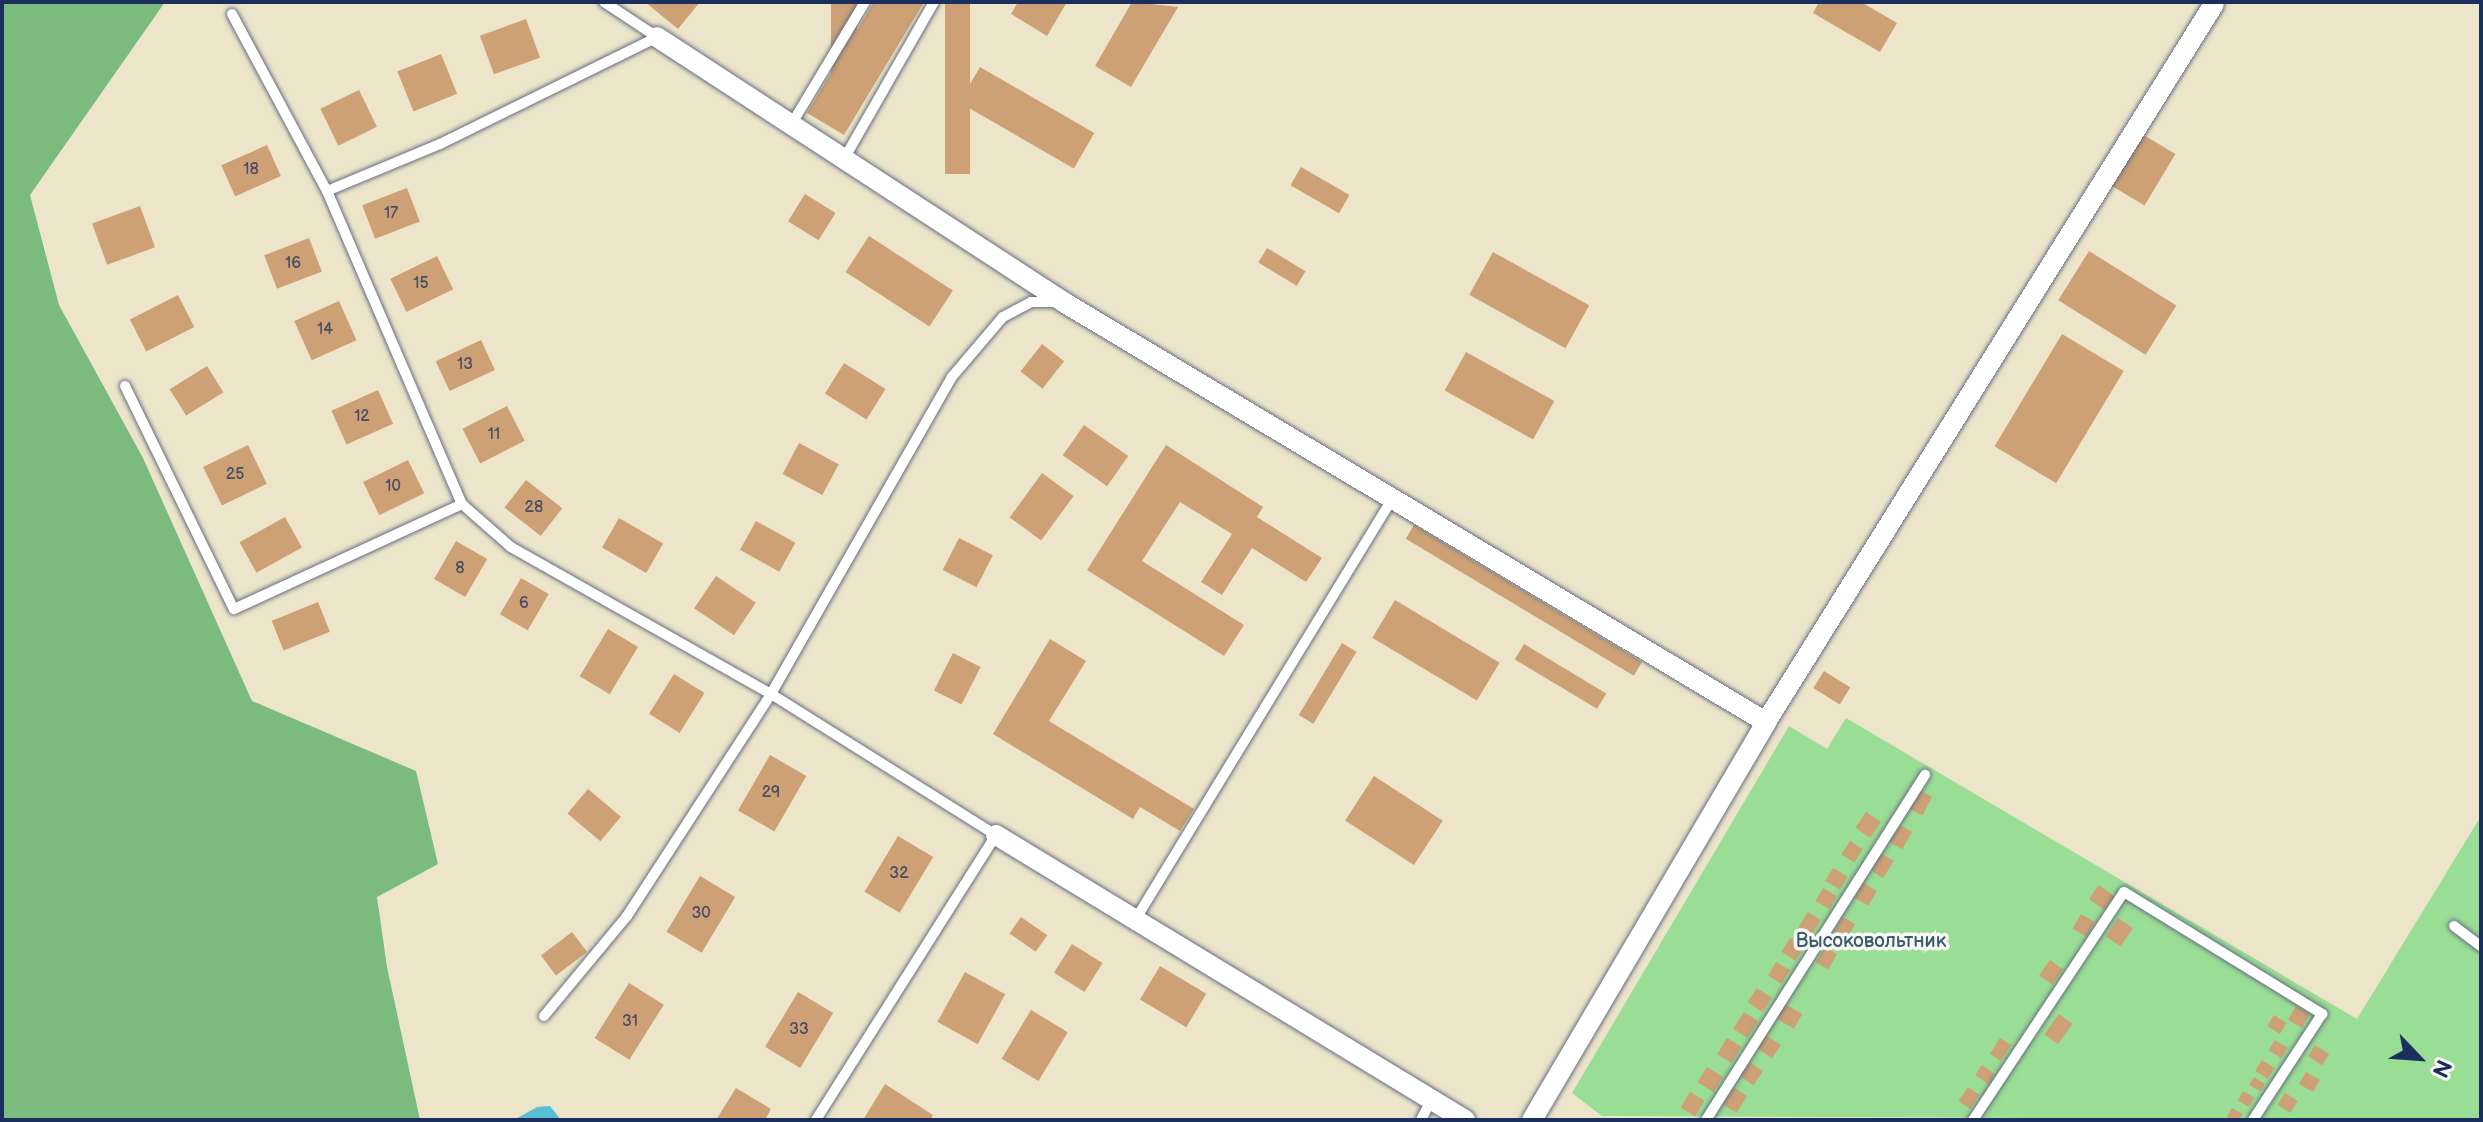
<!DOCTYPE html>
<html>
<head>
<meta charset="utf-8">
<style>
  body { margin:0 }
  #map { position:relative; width:2483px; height:1122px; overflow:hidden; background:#ede5c9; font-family:"Balsamiq Sans",sans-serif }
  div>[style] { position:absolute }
  .green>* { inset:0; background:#9add94 }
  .forest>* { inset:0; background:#7bbc7e }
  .water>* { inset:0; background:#57bed4 }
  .building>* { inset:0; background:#cda175; transform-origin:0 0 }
  .roads { filter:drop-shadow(0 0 2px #646f83) drop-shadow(0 0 2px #646f83) }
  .service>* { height:10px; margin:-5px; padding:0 5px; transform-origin:5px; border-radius:5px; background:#fff }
  .minor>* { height:20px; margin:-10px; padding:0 10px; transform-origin:10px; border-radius:10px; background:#fff }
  span { translate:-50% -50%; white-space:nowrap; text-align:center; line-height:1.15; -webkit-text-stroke:7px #f6f6f2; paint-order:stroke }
  .number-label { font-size:16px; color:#484c64 }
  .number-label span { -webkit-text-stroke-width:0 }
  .park-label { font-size:20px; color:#3b5a6c }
  .frame { position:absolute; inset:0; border:4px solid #1b2f5e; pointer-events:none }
  .north { position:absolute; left:2379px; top:1018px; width:80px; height:80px; -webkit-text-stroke:6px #f6f6f2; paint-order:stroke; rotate:115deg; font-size:22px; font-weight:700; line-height:32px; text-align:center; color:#1b2f5e }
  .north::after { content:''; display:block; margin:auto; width:28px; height:36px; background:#1b2f5e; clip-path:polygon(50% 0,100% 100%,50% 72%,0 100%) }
</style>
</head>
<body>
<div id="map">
  <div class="green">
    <div style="clip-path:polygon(1846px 718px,2357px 1019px,2481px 816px,2481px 1120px,1602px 1116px,1572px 1093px,1789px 726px,1827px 749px)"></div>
  </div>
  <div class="forest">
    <div style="clip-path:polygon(2px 2px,165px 2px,30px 195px,59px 305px,143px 458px,252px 701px,416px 771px,438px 864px,377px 897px,387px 967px,420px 1120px,2px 1120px)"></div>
  </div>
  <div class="water">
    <div style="clip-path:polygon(550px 1106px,561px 1120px,514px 1120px,537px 1107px)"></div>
  </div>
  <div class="building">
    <div style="clip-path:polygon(645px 2px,700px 2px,678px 29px)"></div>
    <div style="left:831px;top:2px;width:26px;height:112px"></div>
    <div style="clip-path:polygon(874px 2px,924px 2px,844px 135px,807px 113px)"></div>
    <div style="left:945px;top:2px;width:25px;height:172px"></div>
    <div style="clip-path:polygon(1018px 2px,1067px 2px,1047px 36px,1011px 14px)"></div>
    <div style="clip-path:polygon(1132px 2px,1178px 7px,1131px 87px,1095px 66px)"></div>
    <div style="clip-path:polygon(1819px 2px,1861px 2px,1897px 23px,1880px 52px,1813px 13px)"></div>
    <div style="left:526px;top:19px;width:41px;height:49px;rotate:70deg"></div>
    <div style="left:441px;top:54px;width:43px;height:47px;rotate:68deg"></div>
    <div style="left:980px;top:67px;width:132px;height:41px;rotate:30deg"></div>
    <div style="left:359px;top:90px;width:41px;height:43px;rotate:64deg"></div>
    <div style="left:2142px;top:134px;width:39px;height:60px;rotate:31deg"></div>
    <div style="left:267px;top:145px;width:34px;height:50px;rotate:66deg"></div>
    <div style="left:1301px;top:167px;width:56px;height:21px;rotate:30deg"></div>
    <div style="left:407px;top:188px;width:36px;height:48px;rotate:69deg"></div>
    <div style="left:805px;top:194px;width:36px;height:32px;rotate:32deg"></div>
    <div style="left:140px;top:206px;width:44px;height:51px;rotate:70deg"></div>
    <div style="left:869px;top:236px;width:100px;height:43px;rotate:33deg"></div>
    <div style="left:309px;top:238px;width:36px;height:48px;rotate:69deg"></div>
    <div style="left:1267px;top:248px;width:45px;height:17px;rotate:31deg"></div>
    <div style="left:2089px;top:251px;width:103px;height:58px;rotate:32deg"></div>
    <div style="left:1493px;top:252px;width:110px;height:49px;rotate:29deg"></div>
    <div style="left:437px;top:256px;width:37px;height:52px;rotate:64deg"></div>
    <div style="left:178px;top:295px;width:36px;height:54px;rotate:63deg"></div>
    <div style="left:339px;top:301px;width:43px;height:49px;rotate:66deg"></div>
    <div style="left:2062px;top:334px;width:72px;height:131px;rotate:31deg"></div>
    <div style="left:481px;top:340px;width:33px;height:50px;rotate:65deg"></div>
    <div style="left:1042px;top:344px;width:28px;height:35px;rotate:38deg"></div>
    <div style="left:1466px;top:352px;width:101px;height:44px;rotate:29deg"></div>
    <div style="left:844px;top:363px;width:49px;height:36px;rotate:32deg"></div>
    <div style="left:207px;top:366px;width:31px;height:44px;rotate:58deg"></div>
    <div style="left:378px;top:390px;width:37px;height:51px;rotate:66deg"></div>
    <div style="left:507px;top:406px;width:39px;height:50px;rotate:63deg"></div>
    <div style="left:1084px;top:425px;width:54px;height:37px;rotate:35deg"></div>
    <div style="left:799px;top:443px;width:45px;height:35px;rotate:28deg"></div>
    <div style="left:248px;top:445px;width:43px;height:50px;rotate:64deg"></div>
    <div style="clip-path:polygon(1166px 445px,1263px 507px,1257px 517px,1322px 558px,1306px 582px,1252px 548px,1222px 595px,1201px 582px,1232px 534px,1180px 502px,1142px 561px,1244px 625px,1224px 656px,1087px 570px)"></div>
    <div style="left:408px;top:460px;width:37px;height:50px;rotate:64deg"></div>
    <div style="left:1042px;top:473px;width:39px;height:55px;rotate:36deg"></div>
    <div style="left:526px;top:480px;width:46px;height:35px;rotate:38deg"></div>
    <div style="left:285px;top:517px;width:35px;height:52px;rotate:61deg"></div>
    <div style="left:619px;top:518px;width:51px;height:34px;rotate:30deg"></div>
    <div style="left:756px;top:521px;width:45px;height:33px;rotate:29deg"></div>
    <div style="left:1414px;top:525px;width:266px;height:16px;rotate:31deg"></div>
    <div style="left:959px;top:538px;width:38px;height:36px;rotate:27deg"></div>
    <div style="left:456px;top:541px;width:36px;height:44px;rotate:30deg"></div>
    <div style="left:716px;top:576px;width:48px;height:39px;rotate:34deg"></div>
    <div style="left:521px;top:578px;width:32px;height:42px;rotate:30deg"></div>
    <div style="left:1395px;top:600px;width:122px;height:44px;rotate:31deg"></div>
    <div style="left:318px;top:602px;width:32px;height:50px;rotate:68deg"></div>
    <div style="left:608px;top:629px;width:35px;height:55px;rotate:31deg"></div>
    <div style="clip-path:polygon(1050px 639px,1086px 661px,1049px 721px,1194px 809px,1180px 831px,1140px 807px,1133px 819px,993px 734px)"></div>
    <div style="left:1342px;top:643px;width:17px;height:84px;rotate:31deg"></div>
    <div style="left:1524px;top:644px;width:96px;height:18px;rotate:31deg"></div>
    <div style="left:953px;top:653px;width:31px;height:42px;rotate:27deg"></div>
    <div style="left:1824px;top:671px;width:31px;height:20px;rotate:32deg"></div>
    <div style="left:674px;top:674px;width:36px;height:47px;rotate:32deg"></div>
    <div style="left:770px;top:755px;width:42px;height:64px;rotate:30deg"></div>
    <div style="left:1374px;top:776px;width:82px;height:53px;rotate:33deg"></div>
    <div style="left:588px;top:789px;width:43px;height:32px;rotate:40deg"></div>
    <div style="left:1919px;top:790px;width:15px;height:21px;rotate:28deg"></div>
    <div style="left:1866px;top:812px;width:18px;height:19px;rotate:34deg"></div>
    <div style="left:1900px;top:825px;width:14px;height:20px;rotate:30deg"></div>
    <div style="left:898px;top:836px;width:41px;height:65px;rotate:31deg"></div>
    <div style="left:1850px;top:841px;width:15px;height:16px;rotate:32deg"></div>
    <div style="left:1881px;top:853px;width:15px;height:20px;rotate:32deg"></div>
    <div style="left:1833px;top:868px;width:17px;height:15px;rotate:31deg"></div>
    <div style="left:700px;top:876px;width:41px;height:65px;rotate:31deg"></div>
    <div style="left:1863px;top:883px;width:16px;height:17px;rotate:30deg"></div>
    <div style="left:2099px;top:885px;width:19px;height:17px;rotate:36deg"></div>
    <div style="left:1823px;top:888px;width:16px;height:15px;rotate:30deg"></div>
    <div style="left:1808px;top:912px;width:15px;height:18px;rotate:32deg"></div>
    <div style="left:2081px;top:914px;width:16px;height:17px;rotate:30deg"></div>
    <div style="left:1021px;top:917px;width:32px;height:20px;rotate:35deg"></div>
    <div style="left:1843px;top:917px;width:14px;height:19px;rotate:30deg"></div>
    <div style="left:2118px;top:918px;width:18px;height:22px;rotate:34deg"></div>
    <div style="left:572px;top:932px;width:25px;height:39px;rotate:53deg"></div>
    <div style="left:1790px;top:938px;width:17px;height:16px;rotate:33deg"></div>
    <div style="left:1072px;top:944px;width:36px;height:34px;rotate:32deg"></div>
    <div style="left:1825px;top:947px;width:14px;height:18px;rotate:30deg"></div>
    <div style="left:2050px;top:960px;width:16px;height:19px;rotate:35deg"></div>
    <div style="left:1776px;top:962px;width:16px;height:16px;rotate:30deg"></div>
    <div style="left:1160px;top:966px;width:54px;height:39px;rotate:31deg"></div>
    <div style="left:965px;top:972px;width:46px;height:57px;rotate:29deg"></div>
    <div style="left:629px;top:983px;width:41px;height:65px;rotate:32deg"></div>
    <div style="left:1757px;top:988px;width:18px;height:17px;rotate:34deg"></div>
    <div style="left:798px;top:992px;width:41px;height:64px;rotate:31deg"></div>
    <div style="left:1785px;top:1004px;width:20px;height:17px;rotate:30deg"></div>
    <div style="left:2296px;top:1006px;width:16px;height:16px;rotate:30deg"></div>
    <div style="left:1031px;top:1010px;width:43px;height:57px;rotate:31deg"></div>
    <div style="left:1744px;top:1012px;width:17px;height:20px;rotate:33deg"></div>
    <div style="left:2059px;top:1014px;width:17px;height:25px;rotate:36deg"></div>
    <div style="left:2274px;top:1015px;width:15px;height:13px;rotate:32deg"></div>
    <div style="left:1766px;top:1035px;width:18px;height:16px;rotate:34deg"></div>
    <div style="left:1727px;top:1038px;width:17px;height:19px;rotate:31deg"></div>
    <div style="left:2000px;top:1038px;width:13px;height:19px;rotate:32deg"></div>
    <div style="left:2275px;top:1040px;width:15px;height:12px;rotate:32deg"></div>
    <div style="left:2315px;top:1045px;width:17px;height:13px;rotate:33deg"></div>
    <div style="left:2262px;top:1060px;width:15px;height:13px;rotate:32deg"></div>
    <div style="left:1748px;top:1061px;width:18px;height:17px;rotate:34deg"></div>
    <div style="left:1982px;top:1065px;width:16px;height:12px;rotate:35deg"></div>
    <div style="left:1707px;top:1067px;width:19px;height:18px;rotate:32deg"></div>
    <div style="left:2306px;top:1072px;width:16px;height:14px;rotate:30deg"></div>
    <div style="left:2254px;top:1077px;width:13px;height:9px;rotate:32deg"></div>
    <div style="clip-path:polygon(885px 1084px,933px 1115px,930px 1120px,863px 1120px)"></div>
    <div style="left:1733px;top:1087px;width:17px;height:20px;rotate:33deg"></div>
    <div style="left:1968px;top:1087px;width:14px;height:17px;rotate:34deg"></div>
    <div style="clip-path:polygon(736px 1088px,771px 1109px,765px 1120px,716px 1120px)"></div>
    <div style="left:2243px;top:1091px;width:13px;height:11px;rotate:29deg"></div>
    <div style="left:1690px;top:1092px;width:17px;height:18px;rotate:31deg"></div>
    <div style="left:2285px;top:1093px;width:15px;height:14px;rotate:32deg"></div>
    <div style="clip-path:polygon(2232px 1108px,2243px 1114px,2239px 1120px,2225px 1120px)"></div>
  </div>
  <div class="roads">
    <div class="service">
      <div style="left:604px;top:2px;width:64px;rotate:33.4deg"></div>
      <div style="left:232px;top:14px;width:201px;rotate:61.8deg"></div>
      <div style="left:327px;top:191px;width:341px;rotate:66.7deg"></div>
      <div style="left:462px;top:504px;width:65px;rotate:41.3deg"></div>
      <div style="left:511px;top:547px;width:299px;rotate:29.5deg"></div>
      <div style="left:771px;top:694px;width:266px;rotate:32.1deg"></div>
      <div style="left:996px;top:835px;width:337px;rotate:122.3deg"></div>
      <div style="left:791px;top:125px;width:144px;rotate:-59deg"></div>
      <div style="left:844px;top:159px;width:181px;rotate:-60.2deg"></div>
      <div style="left:327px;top:191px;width:122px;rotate:-22.6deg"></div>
      <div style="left:440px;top:144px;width:242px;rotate:-26.2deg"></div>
      <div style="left:125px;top:386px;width:248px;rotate:64deg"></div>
      <div style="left:234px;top:609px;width:251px;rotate:-24.7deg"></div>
      <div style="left:1137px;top:917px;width:490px;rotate:-58.6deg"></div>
      <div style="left:2454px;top:926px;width:34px;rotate:37deg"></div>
      <div style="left:544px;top:1016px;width:130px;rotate:-50.3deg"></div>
      <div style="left:627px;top:916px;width:265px;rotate:-57deg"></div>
      <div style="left:771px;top:694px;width:364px;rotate:-60.3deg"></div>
      <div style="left:951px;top:378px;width:80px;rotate:-49.6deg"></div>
      <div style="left:1003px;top:317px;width:32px;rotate:-28deg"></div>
      <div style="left:1031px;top:302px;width:28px"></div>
      <div style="left:1421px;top:1120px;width:22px;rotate:-63deg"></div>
      <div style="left:1706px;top:1120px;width:409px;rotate:-57.6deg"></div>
      <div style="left:1973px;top:1120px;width:273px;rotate:-56.5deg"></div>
      <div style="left:2124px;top:892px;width:233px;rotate:31.6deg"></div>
      <div style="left:2322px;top:1014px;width:126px;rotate:123.1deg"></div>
    </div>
    <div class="minor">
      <div style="left:657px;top:37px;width:487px;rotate:33.1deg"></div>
      <div style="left:1065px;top:303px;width:817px;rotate:30.87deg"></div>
      <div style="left:996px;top:835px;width:549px;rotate:31.29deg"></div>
      <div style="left:1532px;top:1120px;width:462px;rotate:-59.5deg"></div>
      <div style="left:1766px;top:722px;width:846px;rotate:-58.04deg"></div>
    </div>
  </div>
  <div class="number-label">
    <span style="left:251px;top:170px">18</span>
    <span style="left:391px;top:214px">17</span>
    <span style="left:293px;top:264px">16</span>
    <span style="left:421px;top:284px">15</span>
    <span style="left:325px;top:330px">14</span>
    <span style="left:465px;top:365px">13</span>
    <span style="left:362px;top:417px">12</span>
    <span style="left:494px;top:435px">11</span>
    <span style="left:235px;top:475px">25</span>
    <span style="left:393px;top:487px">10</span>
    <span style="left:534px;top:508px">28</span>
    <span style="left:460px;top:569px">8</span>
    <span style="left:524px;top:604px">6</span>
    <span style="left:771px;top:793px">29</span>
    <span style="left:899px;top:874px">32</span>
    <span style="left:701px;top:914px">30</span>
    <span style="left:630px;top:1022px">31</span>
    <span style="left:799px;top:1030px">33</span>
  </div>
  <div class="park-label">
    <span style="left:1871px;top:941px">Высоковольтник</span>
  </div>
  <div class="frame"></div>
  <div class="north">N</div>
</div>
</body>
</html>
